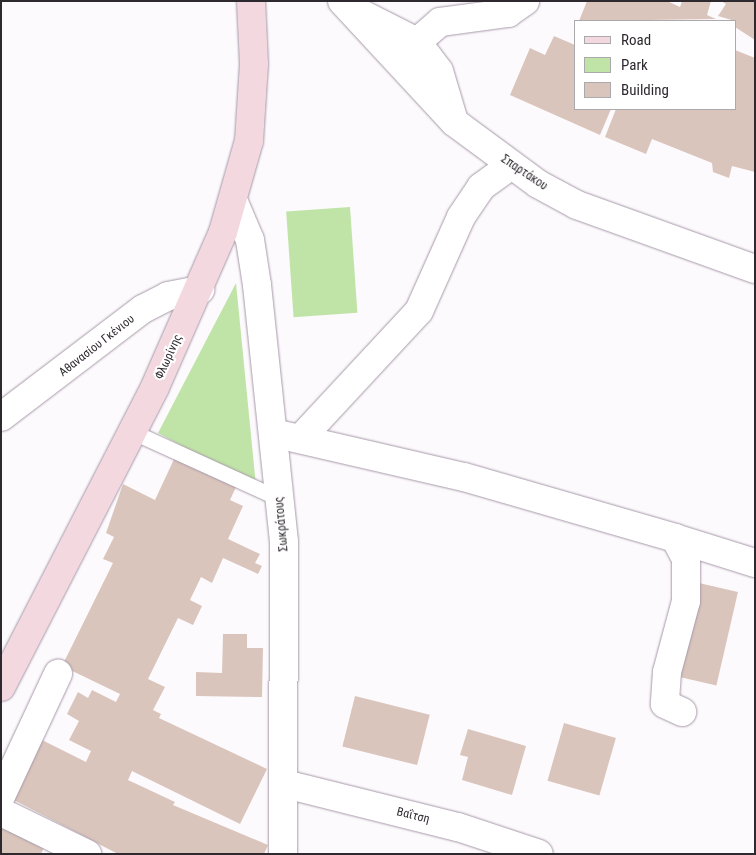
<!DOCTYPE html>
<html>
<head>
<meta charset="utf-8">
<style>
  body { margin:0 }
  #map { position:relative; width:756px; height:855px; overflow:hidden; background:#fdfafd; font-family:"Roboto Condensed",sans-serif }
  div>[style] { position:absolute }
  .green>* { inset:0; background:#c0e4a7; transform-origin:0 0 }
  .building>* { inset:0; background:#dac5bc; transform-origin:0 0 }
  .roads { filter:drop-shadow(0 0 1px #a699a9) drop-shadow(0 0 1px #a699a9) }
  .service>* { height:15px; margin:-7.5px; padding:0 7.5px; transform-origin:7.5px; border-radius:7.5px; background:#fff }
  .minor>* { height:28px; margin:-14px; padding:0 14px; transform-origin:14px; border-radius:14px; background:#fff }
  .tertiary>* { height:28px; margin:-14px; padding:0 14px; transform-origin:14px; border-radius:14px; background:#fff }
  .secondary>* { height:28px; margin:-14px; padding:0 14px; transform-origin:14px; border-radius:14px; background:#f3d9df }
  span { translate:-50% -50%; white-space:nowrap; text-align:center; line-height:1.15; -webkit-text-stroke:4px #fff; paint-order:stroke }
  .street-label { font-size:12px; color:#2e292f }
  .frame { position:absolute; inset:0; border:2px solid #2e292f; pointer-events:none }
  .legend { position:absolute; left:574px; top:20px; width:162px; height:90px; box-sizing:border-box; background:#fff; border:1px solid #aba9ac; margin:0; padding:6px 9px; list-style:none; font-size:15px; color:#2e292f }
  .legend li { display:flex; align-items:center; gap:10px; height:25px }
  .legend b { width:25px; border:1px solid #aba9ac }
</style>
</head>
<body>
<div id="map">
  <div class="green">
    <div style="left:350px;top:207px;width:106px;height:64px;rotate:86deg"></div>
    <div style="clip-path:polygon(236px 283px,256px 486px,158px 433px)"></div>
  </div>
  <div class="building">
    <div style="clip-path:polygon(587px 1px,667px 1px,680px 7px,682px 1px,711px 1px,707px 15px,716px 19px,579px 21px)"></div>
    <div style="clip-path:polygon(721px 1px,755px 1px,755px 40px,735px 27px,735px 21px,718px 16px,726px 4px)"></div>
    <div style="clip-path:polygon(554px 36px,575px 45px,575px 109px,611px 109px,600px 135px,510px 95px,530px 48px,545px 55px)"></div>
    <div style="clip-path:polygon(735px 50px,755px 58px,755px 172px,732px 166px,729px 178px,713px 172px,712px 163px,652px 139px,646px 154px,605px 137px,616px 109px,735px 109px)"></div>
    <div style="clip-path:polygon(175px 457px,237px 485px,230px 500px,243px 506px,228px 539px,260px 554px,255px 563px,262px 566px,258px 574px,223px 558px,212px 583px,201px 577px,190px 600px,202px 606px,193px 625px,178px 618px,148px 679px,165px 687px,153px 710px,161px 714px,159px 718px,267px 769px,240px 824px,132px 771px,128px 780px,175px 802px,173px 805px,268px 845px,264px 854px,118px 854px,10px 798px,42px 740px,86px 762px,91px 751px,69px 740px,79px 721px,67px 714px,78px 692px,88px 698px,92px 690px,116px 702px,120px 694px,62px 666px,113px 563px,103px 559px,114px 537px,106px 533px,123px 484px,155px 500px)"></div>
    <div style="left:699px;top:583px;width:40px;height:96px;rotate:13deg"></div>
    <div style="clip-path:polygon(223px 634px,247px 634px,247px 648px,263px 648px,262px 697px,196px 696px,196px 672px,222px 673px)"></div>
    <div style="left:355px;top:696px;width:77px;height:52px;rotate:14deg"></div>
    <div style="left:564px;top:723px;width:54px;height:60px;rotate:16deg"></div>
    <div style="clip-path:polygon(468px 729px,526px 746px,512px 795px,462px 780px,468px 757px,460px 755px)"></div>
    <div style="clip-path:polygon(1px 814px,47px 841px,41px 854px,1px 854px)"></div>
  </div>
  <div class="roads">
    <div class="service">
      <div style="left:133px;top:432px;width:162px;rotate:24.5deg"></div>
    </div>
    <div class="minor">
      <div style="left:342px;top:1px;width:165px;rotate:47.2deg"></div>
      <div style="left:454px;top:122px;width:104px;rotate:36.4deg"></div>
      <div style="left:538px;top:184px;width:44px;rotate:28.3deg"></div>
      <div style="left:577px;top:205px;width:189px;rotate:19.8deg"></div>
      <div style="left:356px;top:11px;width:68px;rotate:26.9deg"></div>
      <div style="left:417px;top:42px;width:36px;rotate:53deg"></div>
      <div style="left:439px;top:71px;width:49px;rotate:73.4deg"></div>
      <div style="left:417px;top:42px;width:30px;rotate:-41deg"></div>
      <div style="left:440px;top:22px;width:69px;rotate:-7.5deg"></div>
      <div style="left:508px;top:13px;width:21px;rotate:-35deg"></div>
      <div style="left:233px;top:200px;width:43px;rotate:67deg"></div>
      <div style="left:250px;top:240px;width:46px;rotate:81.2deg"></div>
      <div style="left:257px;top:285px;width:258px;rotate:84deg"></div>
      <div style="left:284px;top:542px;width:312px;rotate:90.2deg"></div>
      <div style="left:273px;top:433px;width:196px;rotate:13deg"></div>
      <div style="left:464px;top:477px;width:220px;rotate:16.1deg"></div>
      <div style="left:675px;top:538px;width:24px;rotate:62deg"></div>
      <div style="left:686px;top:559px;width:42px;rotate:90deg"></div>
      <div style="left:686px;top:601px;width:73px;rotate:105deg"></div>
      <div style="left:667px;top:672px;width:32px;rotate:94deg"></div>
      <div style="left:665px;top:704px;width:19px;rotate:25deg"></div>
      <div style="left:301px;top:438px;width:173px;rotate:-47.1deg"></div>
      <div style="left:419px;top:311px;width:103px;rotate:-65.9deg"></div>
      <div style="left:461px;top:217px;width:36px;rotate:-56deg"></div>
      <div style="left:481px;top:187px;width:36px;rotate:-36deg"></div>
      <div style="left:675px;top:538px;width:84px;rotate:17.4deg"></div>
      <div style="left:285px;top:784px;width:178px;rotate:14deg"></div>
      <div style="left:458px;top:827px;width:85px;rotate:18.4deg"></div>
      <div style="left:1px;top:796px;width:135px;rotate:-65deg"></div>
      <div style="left:1px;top:812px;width:96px;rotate:26deg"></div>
    </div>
    <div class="tertiary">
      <div style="left:1px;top:417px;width:178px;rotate:-37.3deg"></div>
      <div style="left:143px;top:309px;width:28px;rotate:-27deg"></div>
      <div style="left:168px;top:296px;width:33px;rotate:-11deg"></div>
    </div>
    <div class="secondary">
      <div style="left:1px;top:687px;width:337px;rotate:-62.8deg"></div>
      <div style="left:155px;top:387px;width:169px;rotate:-66.3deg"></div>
      <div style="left:223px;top:232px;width:95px;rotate:-74.1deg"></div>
      <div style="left:249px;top:141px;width:77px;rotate:-86.3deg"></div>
      <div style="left:254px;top:64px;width:63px;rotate:-92.7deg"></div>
    </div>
  </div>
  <div class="street-label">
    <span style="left:524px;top:173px;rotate:34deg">Σπαρτάκου</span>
    <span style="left:97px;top:346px;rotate:-38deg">Αθανασίου Γκένιου</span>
    <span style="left:169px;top:357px;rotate:-65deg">Φλωρίνης</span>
    <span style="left:282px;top:524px;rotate:-95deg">Σωκράτους</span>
    <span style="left:413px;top:816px;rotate:14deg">Βαΐτση</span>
  </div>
  <div class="frame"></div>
  <ul class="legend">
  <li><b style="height:6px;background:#f3d9df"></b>Road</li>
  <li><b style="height:14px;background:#c0e4a7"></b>Park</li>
  <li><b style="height:14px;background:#dac5bc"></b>Building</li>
  </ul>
</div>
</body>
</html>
